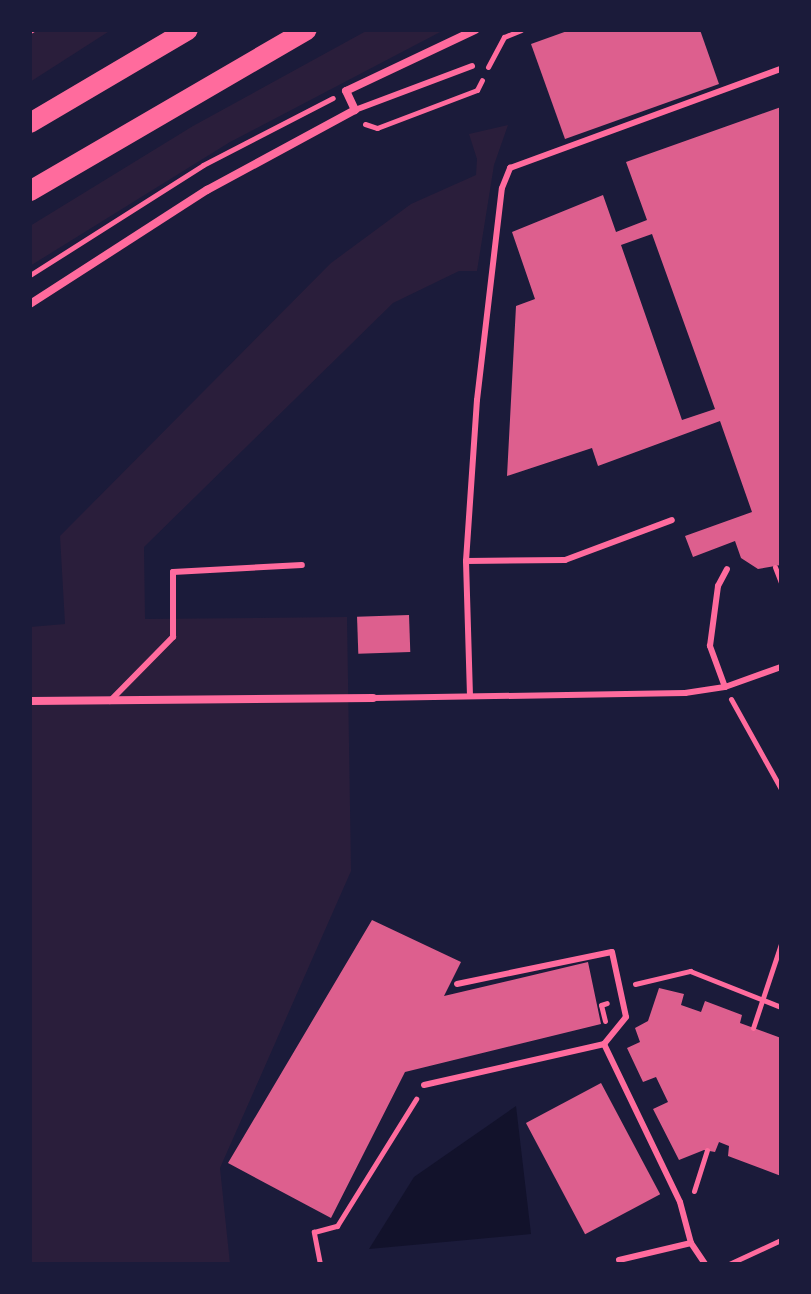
<!DOCTYPE html>
<html>
<head>
<meta charset="utf-8">
<style>
  body { margin:0 }
  #map { position:relative; width:811px; height:1294px; overflow:hidden; background:#1b1b3a; font-family:"DM Sans",sans-serif }
  div>[style] { position:absolute }
  .green>* { inset:0; background:#2a1e3b }
  .water>* { inset:0; background:#12122b }
  .building>* { inset:0; background:#dd5f8e; transform-origin:0 0 }
  .path>* { height:5px; margin:-2.5px; padding:0 2.5px; transform-origin:2.5px; border-radius:2.5px; background:#ff6b9d }
  .service>* { height:6px; margin:-3px; padding:0 3px; transform-origin:3px; border-radius:3px; background:#ff6b9d }
  .minor>* { height:8px; margin:-4px; padding:0 4px; transform-origin:4px; border-radius:4px; background:#ff6b9d }
  .trunk>* { height:20px; margin:-10px; padding:0 10px; transform-origin:10px; border-radius:10px; background:#ff6b9d }
  span { translate:-50% -50%; white-space:nowrap; text-align:center; line-height:1.15; -webkit-text-stroke:6px #1b1b3a; paint-order:stroke }
  .frame { position:absolute; inset:0; border:32px solid #1b1b3a; pointer-events:none }
</style>
</head>
<body>
<div id="map">
  <div class="green">
    <div style="clip-path:polygon(30px 30px,111px 30px,30px 82px)"></div>
    <div style="clip-path:polygon(368px 30px,444px 30px,230px 142px,30px 266px,30px 226px,193px 126px)"></div>
    <div style="clip-path:polygon(508px 125px,494px 165px,477px 271px,459px 271px,393px 303px,144px 547px,145px 619px,347px 617px,351px 871px,220px 1168px,230px 1264px,30px 1264px,30px 627px,65px 624px,60px 536px,331px 263px,411px 204px,476px 175px,477px 159px,469px 134px)"></div>
  </div>
  <div class="water">
    <div style="clip-path:polygon(516px 1106px,531px 1234px,369px 1249px,414px 1177px)"></div>
  </div>
  <div class="building">
    <div style="clip-path:polygon(570px 30px,700px 30px,719px 84px,565px 139px,531px 44px)"></div>
    <div style="clip-path:polygon(evenodd,781px 107px,781px 565px,758px 569px,741px 558px,735px 541px,693px 557px,685px 536px,752px 512px,720px 421px,598px 466px,592px 448px,507px 476px,516px 306px,535px 299px,512px 232px,603px 195px,616px 232px,647px 220px,626px 162px,781px 107px,652px 234px,715px 409px,682px 420px,621px 245px,652px 234px)"></div>
    <div style="left:409px;top:615px;width:37px;height:52px;rotate:88deg"></div>
    <div style="clip-path:polygon(372px 920px,461px 962px,444px 996px,588px 962px,601px 1024px,405px 1072px,331px 1218px,228px 1163px)"></div>
    <div style="clip-path:polygon(659px 988px,684px 994px,681px 1005px,701px 1012px,705px 1001px,742px 1015px,740px 1023px,781px 1038px,781px 1176px,728px 1156px,729px 1146px,719px 1142px,715px 1152px,704px 1150px,679px 1160px,653px 1109px,668px 1102px,656px 1077px,643px 1082px,627px 1048px,640px 1042px,635px 1028px,648px 1021px)"></div>
    <div style="left:601px;top:1083px;width:126px;height:85px;rotate:62deg"></div>
  </div>
  <div class="path">
    <div style="left:30px;top:31px;width:2px;rotate:-27deg"></div>
    <div style="left:488px;top:67px;width:34px;rotate:-62deg"></div>
    <div style="left:504px;top:37px;width:18px;rotate:-22deg"></div>
    <div style="left:365px;top:124px;width:13px;rotate:18deg"></div>
    <div style="left:377px;top:128px;width:107px;rotate:-20.8deg"></div>
    <div style="left:477px;top:90px;width:11px;rotate:-63deg"></div>
    <div style="left:30px;top:275px;width:205px;rotate:-32.4deg"></div>
    <div style="left:203px;top:165px;width:146px;rotate:-27.3deg"></div>
    <div style="left:775px;top:567px;width:17px;rotate:69deg"></div>
    <div style="left:731px;top:699px;width:103px;rotate:60.9deg"></div>
    <div style="left:635px;top:984px;width:57px;rotate:-13.3deg"></div>
    <div style="left:690px;top:971px;width:98px;rotate:21.6deg"></div>
    <div style="left:605px;top:1021px;width:16px;rotate:-104deg"></div>
    <div style="left:601px;top:1005px;width:6px;rotate:-18deg"></div>
    <div style="left:753px;top:1028px;width:89px;rotate:-71.6deg"></div>
    <div style="left:694px;top:1191px;width:43px;rotate:-72.4deg"></div>
    <div style="left:320px;top:1264px;width:33px;rotate:-101deg"></div>
    <div style="left:314px;top:1232px;width:24px;rotate:-15deg"></div>
    <div style="left:337px;top:1226px;width:150px;rotate:-58.1deg"></div>
    <div style="left:729px;top:1264px;width:57px;rotate:-24.8deg"></div>
  </div>
  <div class="service">
    <div style="left:355px;top:110px;width:125px;rotate:-20.6deg"></div>
    <div style="left:466px;top:561px;width:99px;rotate:-0.6deg"></div>
    <div style="left:565px;top:560px;width:114px;rotate:-20.5deg"></div>
    <div style="left:725px;top:687px;width:44px;rotate:-110.1deg"></div>
    <div style="left:710px;top:646px;width:61px;rotate:-82.4deg"></div>
    <div style="left:718px;top:586px;width:19px;rotate:-62deg"></div>
    <div style="left:470px;top:696px;width:135px;rotate:-91.7deg"></div>
    <div style="left:466px;top:561px;width:161px;rotate:-86.1deg"></div>
    <div style="left:477px;top:400px;width:213px;rotate:-83.3deg"></div>
    <div style="left:502px;top:188px;width:22px;rotate:-68deg"></div>
    <div style="left:510px;top:168px;width:289px;rotate:-20.1deg"></div>
    <div style="left:373px;top:698px;width:312px;rotate:-0.9deg"></div>
    <div style="left:685px;top:693px;width:40px;rotate:-8.5deg"></div>
    <div style="left:725px;top:687px;width:59px;rotate:-19.7deg"></div>
    <div style="left:110px;top:701px;width:90px;rotate:-45.5deg"></div>
    <div style="left:173px;top:637px;width:65px;rotate:-90deg"></div>
    <div style="left:173px;top:572px;width:129px;rotate:-3.1deg"></div>
    <div style="left:457px;top:984px;width:158px;rotate:-11.7deg"></div>
    <div style="left:612px;top:952px;width:66px;rotate:77.8deg"></div>
    <div style="left:626px;top:1017px;width:35px;rotate:129deg"></div>
    <div style="left:424px;top:1085px;width:185px;rotate:-12.8deg"></div>
    <div style="left:604px;top:1044px;width:175px;rotate:64.3deg"></div>
    <div style="left:680px;top:1202px;width:42px;rotate:75deg"></div>
    <div style="left:691px;top:1243px;width:25px;rotate:56deg"></div>
    <div style="left:619px;top:1260px;width:74px;rotate:-13.3deg"></div>
  </div>
  <div class="minor">
    <div style="left:30px;top:304px;width:211px;rotate:-32.8deg"></div>
    <div style="left:207px;top:190px;width:168px;rotate:-28.4deg"></div>
    <div style="left:355px;top:110px;width:21px;rotate:-115deg"></div>
    <div style="left:346px;top:91px;width:143px;rotate:-25.3deg"></div>
    <div style="left:30px;top:701px;width:343px;rotate:-0.5deg"></div>
  </div>
  <div class="trunk">
    <div style="left:30px;top:123px;width:183px;rotate:-30.5deg"></div>
    <div style="left:30px;top:191px;width:320px;rotate:-30.2deg"></div>
  </div>
  <div class="frame"></div>
</div>
</body>
</html>
